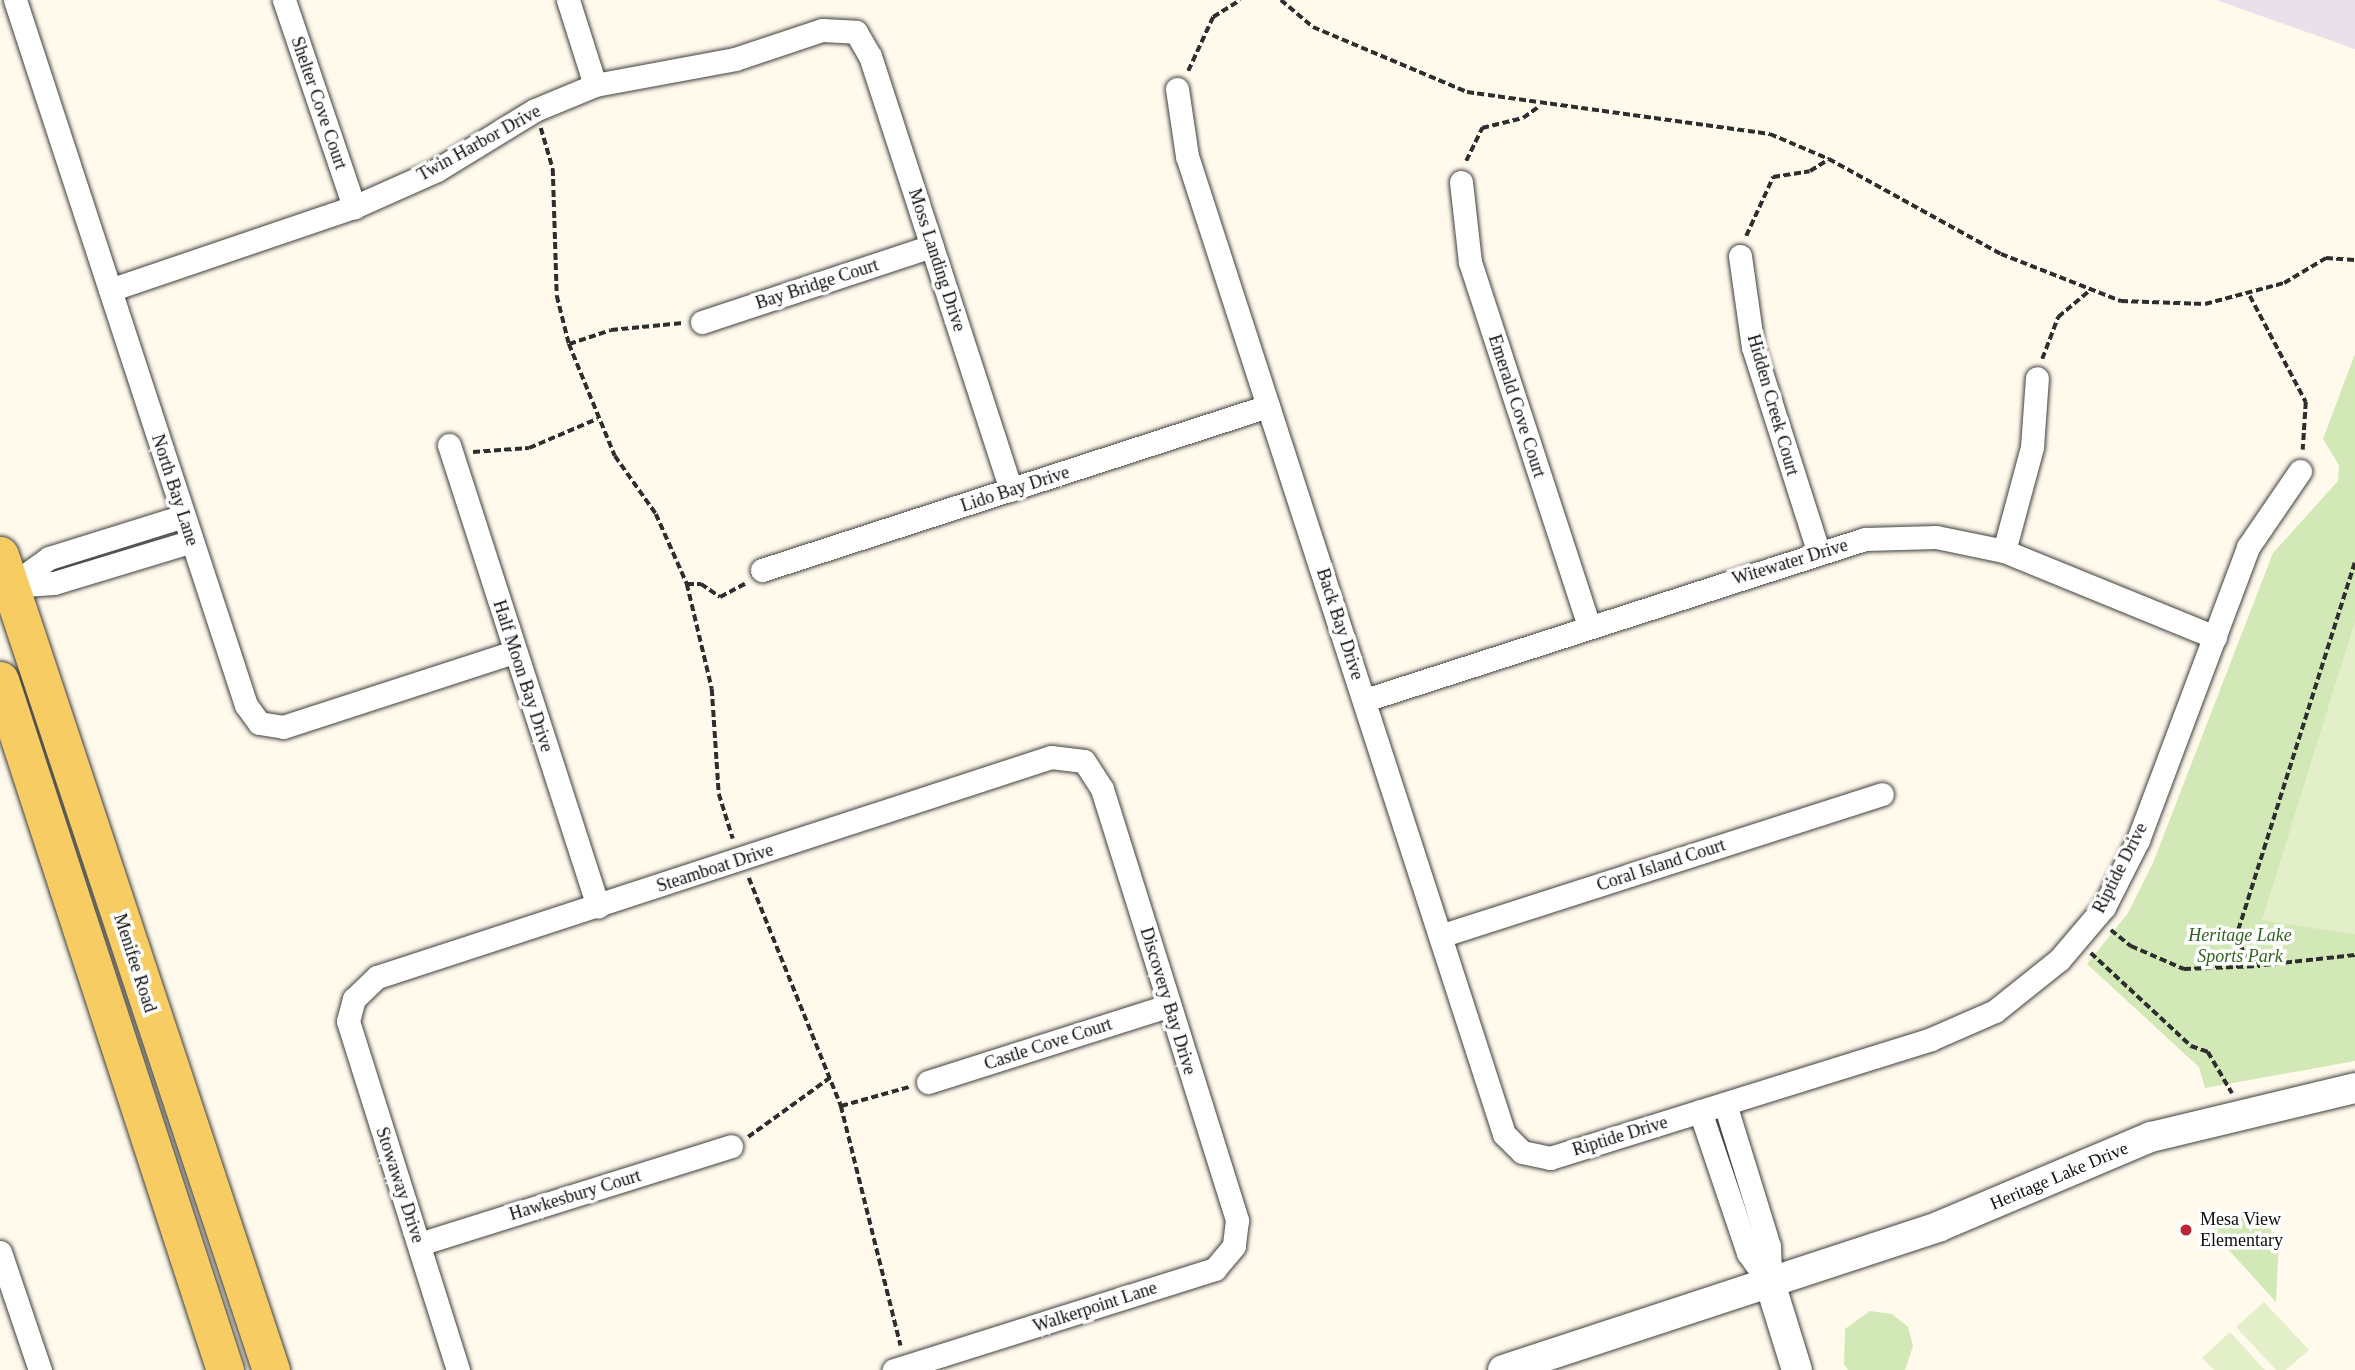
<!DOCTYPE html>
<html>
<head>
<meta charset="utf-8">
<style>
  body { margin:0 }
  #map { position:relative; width:2355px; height:1370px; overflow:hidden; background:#fffaeb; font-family:"Times New Roman",serif }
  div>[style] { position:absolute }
  .industrial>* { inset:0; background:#e9e0eb }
  .green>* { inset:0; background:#d2e8b6 }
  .pitch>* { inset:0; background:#e3efc8 }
  .path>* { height:3.5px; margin-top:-1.75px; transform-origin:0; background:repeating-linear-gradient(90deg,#2e2e2e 0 7px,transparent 0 10.5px) }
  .roads { filter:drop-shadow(0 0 2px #3f3f3f) drop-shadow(0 0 2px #3f3f3f) }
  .minor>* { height:23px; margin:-11.5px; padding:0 11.5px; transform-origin:11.5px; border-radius:11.5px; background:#fff }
  .tertiary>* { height:30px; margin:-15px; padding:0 15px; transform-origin:15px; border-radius:15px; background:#fff }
  .primary>* { height:37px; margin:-18.5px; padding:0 18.5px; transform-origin:18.5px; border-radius:18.5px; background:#f7cc63 }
  .dots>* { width:19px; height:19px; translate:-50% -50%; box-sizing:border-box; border:4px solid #fff; border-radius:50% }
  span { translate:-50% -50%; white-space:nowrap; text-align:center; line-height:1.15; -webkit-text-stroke:7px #fff; paint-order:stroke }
  .street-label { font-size:18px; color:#0c0c0c }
  .park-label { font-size:18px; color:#2f621e; font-style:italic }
  .poi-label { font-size:18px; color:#0c0c0c }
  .left { translate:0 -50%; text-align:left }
</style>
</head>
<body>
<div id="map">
  <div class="industrial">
    <div style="clip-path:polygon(2216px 0,2355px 0,2355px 49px)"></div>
  </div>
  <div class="green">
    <div style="clip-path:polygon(2355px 354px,2355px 1061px,2205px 1088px,2199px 1067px,2087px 964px,2128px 913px,2153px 863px,2273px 553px,2338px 481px,2339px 465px,2323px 439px)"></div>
    <div style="clip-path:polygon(2252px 1209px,2279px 1238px,2276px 1302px,2209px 1228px)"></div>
    <div style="clip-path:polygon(1870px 1311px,1892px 1314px,1908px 1327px,1913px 1346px,1905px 1370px,1848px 1370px,1844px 1364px,1845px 1329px)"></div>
  </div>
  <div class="pitch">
    <div style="clip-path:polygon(2355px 621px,2355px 934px,2351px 934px,2262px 920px)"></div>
    <div style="clip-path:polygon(2264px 1302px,2309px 1350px,2286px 1370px,2276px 1370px,2236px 1327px)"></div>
    <div style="clip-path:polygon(2230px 1332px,2265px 1370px,2214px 1370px,2202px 1358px)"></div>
  </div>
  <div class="path">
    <div style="left:1281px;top:0;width:42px;rotate:40.2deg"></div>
    <div style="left:1313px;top:27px;width:167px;rotate:22.9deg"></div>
    <div style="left:1467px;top:92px;width:306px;rotate:7.9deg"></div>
    <div style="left:1770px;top:134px;width:64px;rotate:23deg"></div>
    <div style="left:1829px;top:159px;width:196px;rotate:28.9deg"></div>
    <div style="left:2001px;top:254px;width:129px;rotate:21.4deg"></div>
    <div style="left:2121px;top:301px;width:84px;rotate:2deg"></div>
    <div style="left:2205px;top:304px;width:82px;rotate:-14.9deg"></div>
    <div style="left:2284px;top:283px;width:49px;rotate:-30.8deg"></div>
    <div style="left:2326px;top:258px;width:29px;rotate:4deg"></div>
    <div style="left:1188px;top:71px;width:60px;rotate:-65.2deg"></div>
    <div style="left:1213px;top:17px;width:32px;rotate:-32deg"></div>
    <div style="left:541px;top:128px;width:43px;rotate:73.7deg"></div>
    <div style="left:553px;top:169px;width:127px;rotate:88.2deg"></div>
    <div style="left:557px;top:296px;width:49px;rotate:76deg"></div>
    <div style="left:569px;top:344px;width:121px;rotate:67.7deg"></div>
    <div style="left:615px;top:456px;width:71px;rotate:54.7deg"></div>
    <div style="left:656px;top:514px;width:77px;rotate:66.1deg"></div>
    <div style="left:687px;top:584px;width:108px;rotate:76.6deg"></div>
    <div style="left:712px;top:689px;width:105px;rotate:86.2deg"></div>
    <div style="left:719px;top:794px;width:47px;rotate:72.7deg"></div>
    <div style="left:1466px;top:161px;width:37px;rotate:-64deg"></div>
    <div style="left:1482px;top:128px;width:42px;rotate:-13.7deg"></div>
    <div style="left:1523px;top:118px;width:19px;rotate:-36deg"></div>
    <div style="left:1746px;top:236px;width:65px;rotate:-65.4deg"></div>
    <div style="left:1773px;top:177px;width:37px;rotate:-9deg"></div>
    <div style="left:1810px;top:171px;width:22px;rotate:-32deg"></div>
    <div style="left:2250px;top:296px;width:120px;rotate:62.2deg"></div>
    <div style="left:2306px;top:402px;width:48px;rotate:93.6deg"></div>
    <div style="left:569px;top:344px;width:44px;rotate:-18.4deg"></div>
    <div style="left:611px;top:330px;width:72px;rotate:-5.6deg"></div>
    <div style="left:2042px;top:359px;width:45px;rotate:-69.1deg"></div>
    <div style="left:2058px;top:317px;width:40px;rotate:-40deg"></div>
    <div style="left:473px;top:452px;width:56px;rotate:-4.1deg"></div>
    <div style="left:529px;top:448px;width:74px;rotate:-23.1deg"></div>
    <div style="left:2355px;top:563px;width:390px;rotate:107.6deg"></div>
    <div style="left:2237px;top:935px;width:22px;rotate:69deg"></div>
    <div style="left:2245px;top:956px;width:21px;rotate:25deg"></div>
    <div style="left:2264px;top:965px;width:92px;rotate:-6.3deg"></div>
    <div style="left:687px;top:584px;width:14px"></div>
    <div style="left:701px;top:584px;width:23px;rotate:34deg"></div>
    <div style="left:720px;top:597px;width:30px;rotate:-28deg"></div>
    <div style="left:749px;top:878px;width:246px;rotate:68deg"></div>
    <div style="left:841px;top:1106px;width:247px;rotate:76deg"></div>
    <div style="left:2111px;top:930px;width:26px;rotate:39deg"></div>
    <div style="left:2131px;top:946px;width:58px;rotate:23.5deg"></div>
    <div style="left:2184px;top:969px;width:76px;rotate:-2.3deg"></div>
    <div style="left:2091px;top:953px;width:137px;rotate:42.9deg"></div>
    <div style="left:2191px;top:1046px;width:18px;rotate:19deg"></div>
    <div style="left:2208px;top:1052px;width:48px;rotate:59.7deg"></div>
    <div style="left:841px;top:1106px;width:71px;rotate:-15.6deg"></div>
    <div style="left:748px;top:1137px;width:102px;rotate:-35.9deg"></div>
  </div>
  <div class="roads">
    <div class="minor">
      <div style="left:15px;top:0;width:742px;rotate:71.86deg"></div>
      <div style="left:246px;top:705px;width:22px;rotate:54deg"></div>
      <div style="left:259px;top:723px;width:24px;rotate:9deg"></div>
      <div style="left:283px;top:727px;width:243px;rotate:-18deg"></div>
      <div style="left:284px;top:0;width:219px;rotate:71.3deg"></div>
      <div style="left:568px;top:0;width:89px;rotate:72.4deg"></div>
      <div style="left:1177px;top:89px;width:68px;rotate:81.5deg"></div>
      <div style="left:1187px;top:156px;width:1028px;rotate:72.04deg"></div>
      <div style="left:1504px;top:1134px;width:25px;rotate:45deg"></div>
      <div style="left:1522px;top:1152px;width:29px;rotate:12deg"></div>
      <div style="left:1550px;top:1158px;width:399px;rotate:-17.3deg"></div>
      <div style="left:1931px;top:1039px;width:70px;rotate:-23.6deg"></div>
      <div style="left:1995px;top:1011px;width:82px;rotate:-38.6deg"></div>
      <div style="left:2059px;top:960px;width:70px;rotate:-49.7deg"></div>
      <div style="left:2104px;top:907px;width:75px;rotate:-63.1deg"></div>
      <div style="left:2138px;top:840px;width:313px;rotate:-69.4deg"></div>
      <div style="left:2248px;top:547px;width:92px;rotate:-55.6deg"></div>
      <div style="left:1461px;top:182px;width:81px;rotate:83.6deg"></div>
      <div style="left:1470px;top:262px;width:383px;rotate:71.9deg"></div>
      <div style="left:1740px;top:256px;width:92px;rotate:81.9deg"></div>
      <div style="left:1753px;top:347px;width:214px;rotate:72.3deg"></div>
      <div style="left:110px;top:290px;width:258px;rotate:-18.8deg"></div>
      <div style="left:354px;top:207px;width:91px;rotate:-24deg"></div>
      <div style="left:437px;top:170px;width:115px;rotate:-31.5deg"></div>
      <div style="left:535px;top:110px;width:65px;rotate:-22.6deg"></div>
      <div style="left:595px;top:85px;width:142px;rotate:-10.5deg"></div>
      <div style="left:735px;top:59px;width:92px;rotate:-18.4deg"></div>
      <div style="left:822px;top:30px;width:34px;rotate:3deg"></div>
      <div style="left:856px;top:32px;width:28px;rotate:60deg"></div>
      <div style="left:870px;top:56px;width:456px;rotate:72deg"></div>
      <div style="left:702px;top:322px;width:242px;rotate:-18.3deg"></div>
      <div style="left:449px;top:445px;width:485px;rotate:72.1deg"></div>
      <div style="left:2004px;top:551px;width:108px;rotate:-74.9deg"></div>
      <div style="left:2032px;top:447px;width:69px;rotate:-85.9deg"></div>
      <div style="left:762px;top:570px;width:532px;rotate:-17.96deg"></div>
      <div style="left:10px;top:586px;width:48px;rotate:-35.7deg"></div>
      <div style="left:49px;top:558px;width:141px;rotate:-17.3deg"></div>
      <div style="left:10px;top:586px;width:44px;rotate:-3.9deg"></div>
      <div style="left:54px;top:583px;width:144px;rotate:-16.9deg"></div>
      <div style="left:1365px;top:700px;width:525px;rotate:-17.85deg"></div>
      <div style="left:1865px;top:539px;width:71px;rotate:-1.6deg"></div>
      <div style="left:1936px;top:537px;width:69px;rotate:11.6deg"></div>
      <div style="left:2004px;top:551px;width:228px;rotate:22.2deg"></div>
      <div style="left:1440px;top:936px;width:464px;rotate:-17.8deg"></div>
      <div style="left:928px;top:1082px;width:252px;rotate:-17.6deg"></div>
      <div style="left:1725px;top:1104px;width:149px;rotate:72.8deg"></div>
      <div style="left:1769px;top:1246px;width:37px;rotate:88deg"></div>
      <div style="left:1700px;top:1111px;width:150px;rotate:71.3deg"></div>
      <div style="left:1748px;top:1253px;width:37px;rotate:54deg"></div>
      <div style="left:419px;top:1244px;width:327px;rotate:-17.4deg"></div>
      <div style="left:0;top:1252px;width:125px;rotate:71.3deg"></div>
      <div style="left:458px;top:1370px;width:366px;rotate:-107.5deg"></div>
      <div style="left:348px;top:1021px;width:23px;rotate:-75deg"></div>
      <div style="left:354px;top:999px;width:32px;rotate:-44deg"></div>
      <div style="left:377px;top:977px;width:709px;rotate:-18.08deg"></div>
      <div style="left:1051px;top:757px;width:33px;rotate:7deg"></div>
      <div style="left:1084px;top:761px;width:33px;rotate:57deg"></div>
      <div style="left:1102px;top:789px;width:452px;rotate:72.6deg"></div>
      <div style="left:1237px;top:1220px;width:26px;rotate:97deg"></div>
      <div style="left:1234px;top:1246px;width:30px;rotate:130deg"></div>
      <div style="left:1215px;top:1269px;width:337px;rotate:162.5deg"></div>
    </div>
    <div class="tertiary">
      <div style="left:1770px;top:1283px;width:91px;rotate:72.8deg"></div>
      <div style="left:1503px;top:1370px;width:460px;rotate:-18.2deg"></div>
      <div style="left:1940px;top:1226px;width:229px;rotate:-22.9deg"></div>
      <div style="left:2151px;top:1137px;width:210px;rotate:-13.5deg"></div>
    </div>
    <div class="primary">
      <div style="left:0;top:555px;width:859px;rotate:71.61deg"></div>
      <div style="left:0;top:680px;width:726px;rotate:71.94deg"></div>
    </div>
  </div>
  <div class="dots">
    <div style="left:2186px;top:1230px;background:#ba2634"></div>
  </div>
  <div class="street-label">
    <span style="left:319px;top:103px;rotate:71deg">Shelter Cove Court</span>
    <span style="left:479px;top:143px;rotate:-29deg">Twin Harbor Drive</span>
    <span style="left:937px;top:260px;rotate:72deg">Moss Landing Drive</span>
    <span style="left:817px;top:284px;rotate:-18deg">Bay Bridge Court</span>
    <span style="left:1773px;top:405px;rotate:74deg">Hidden Creek Court</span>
    <span style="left:1517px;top:406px;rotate:72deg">Emerald Cove Court</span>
    <span style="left:1015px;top:489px;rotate:-18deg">Lido Bay Drive</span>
    <span style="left:175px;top:490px;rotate:72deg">North Bay Lane</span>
    <span style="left:1790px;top:562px;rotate:-17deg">Witewater Drive</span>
    <span style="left:1340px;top:624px;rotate:72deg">Back Bay Drive</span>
    <span style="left:523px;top:676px;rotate:72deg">Half Moon Bay Drive</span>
    <span style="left:1661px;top:865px;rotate:-18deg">Coral Island Court</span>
    <span style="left:715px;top:868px;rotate:-18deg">Steamboat Drive</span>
    <span style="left:2120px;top:868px;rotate:-63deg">Riptide Drive</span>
    <span style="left:135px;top:963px;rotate:72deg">Menifee Road</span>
    <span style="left:1168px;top:1001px;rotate:73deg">Discovery Bay Drive</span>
    <span style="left:1048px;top:1044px;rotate:-18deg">Castle Cove Court</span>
    <span style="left:1620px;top:1136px;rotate:-17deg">Riptide Drive</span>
    <span style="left:2059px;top:1176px;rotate:-23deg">Heritage Lake Drive</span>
    <span style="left:400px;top:1185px;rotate:72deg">Stowaway Drive</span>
    <span style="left:575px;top:1195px;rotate:-17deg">Hawkesbury Court</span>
    <span style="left:1095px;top:1307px;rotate:-18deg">Walkerpoint Lane</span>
  </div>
  <div class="park-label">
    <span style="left:2240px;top:946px">Heritage Lake<br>Sports Park</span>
  </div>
  <div class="poi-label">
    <span class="left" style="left:2200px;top:1230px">Mesa View<br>Elementary</span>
  </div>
</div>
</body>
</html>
